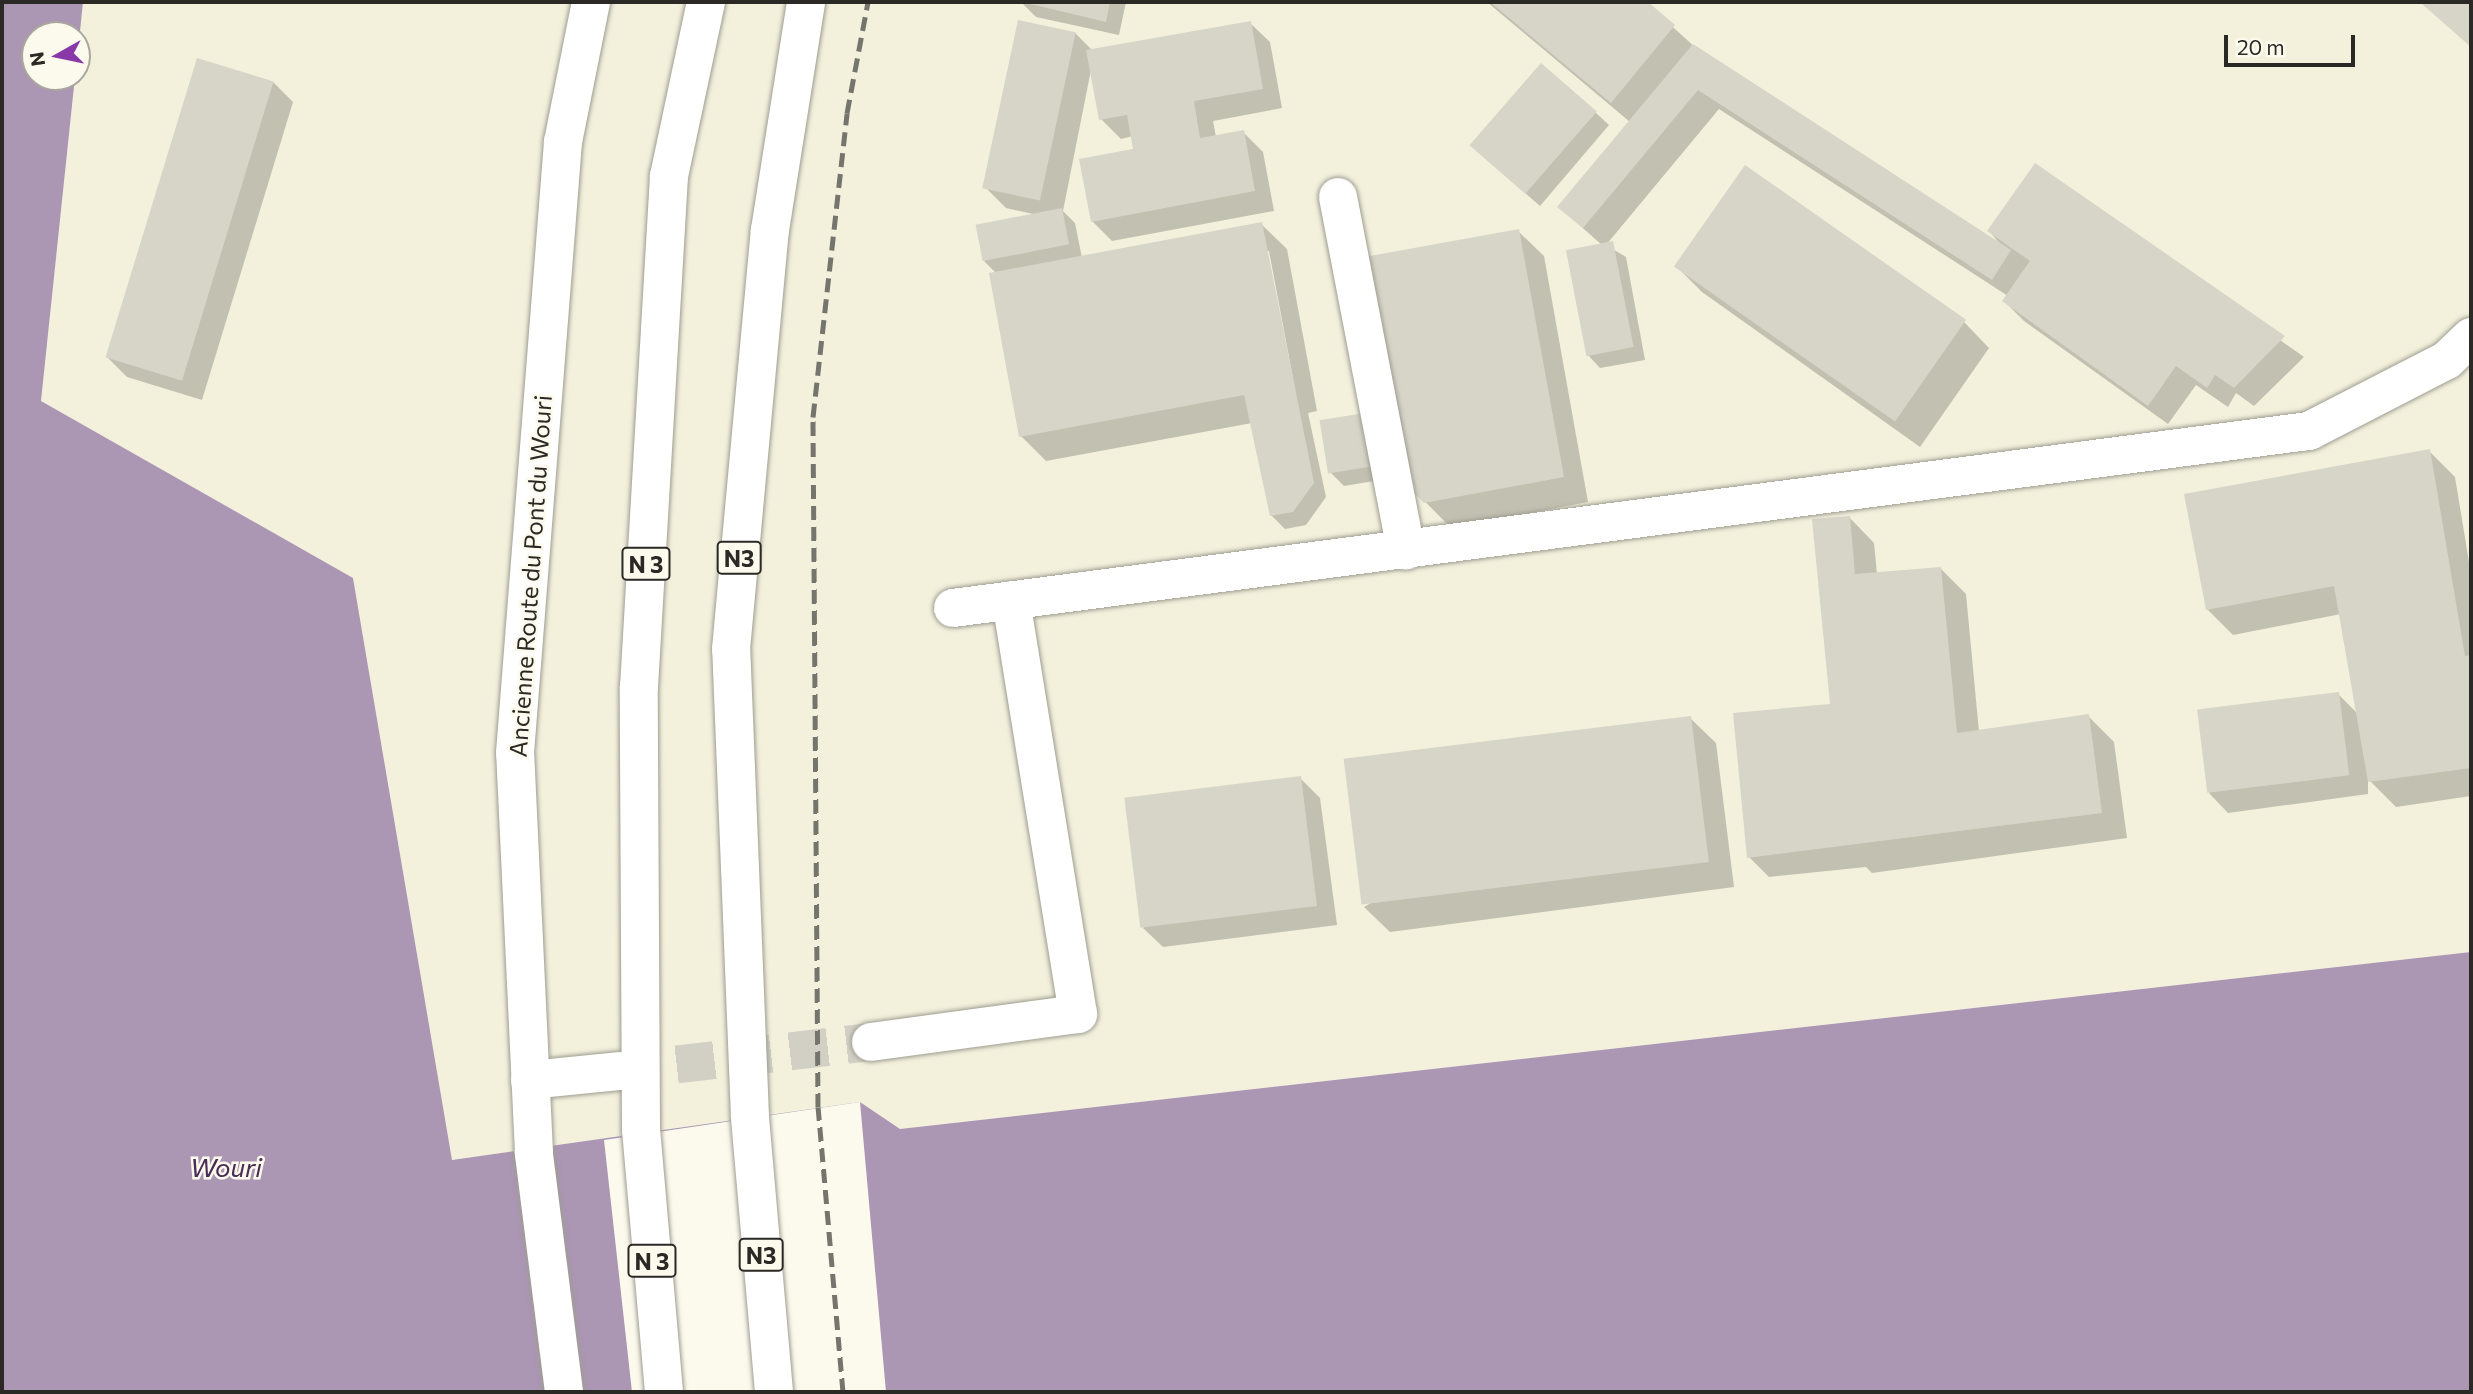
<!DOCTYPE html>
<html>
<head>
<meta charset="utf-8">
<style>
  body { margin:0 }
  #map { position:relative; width:2473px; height:1394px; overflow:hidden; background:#fcfaed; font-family:Commissioner,sans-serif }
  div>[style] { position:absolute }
  .built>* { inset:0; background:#f3f0dc }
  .water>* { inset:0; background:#ab96b4 }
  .pier>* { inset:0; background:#fcfaed }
  .shadow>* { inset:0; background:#0003 }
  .building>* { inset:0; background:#d6d5c8; transform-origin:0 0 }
  .minor-tunnel>* { height:38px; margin-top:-19px; transform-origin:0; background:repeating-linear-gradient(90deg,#d2d0c5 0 38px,transparent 0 57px) }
  .roads { filter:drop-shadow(0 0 2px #9e9d91) drop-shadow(0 0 2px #9e9d91) }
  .minor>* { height:38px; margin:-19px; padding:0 19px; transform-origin:19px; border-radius:19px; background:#fff }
  .highway>* { height:38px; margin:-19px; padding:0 19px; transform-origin:19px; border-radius:19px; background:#fff }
  .rail>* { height:5px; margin-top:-2.5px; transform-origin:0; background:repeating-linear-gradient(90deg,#76756d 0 14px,transparent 0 21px) }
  span { translate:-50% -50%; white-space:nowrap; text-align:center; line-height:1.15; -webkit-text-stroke:5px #fcfaed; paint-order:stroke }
  .shield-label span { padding:2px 5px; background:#fcfaed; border:2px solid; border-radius:5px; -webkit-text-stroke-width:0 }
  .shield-label { font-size:23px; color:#2a2925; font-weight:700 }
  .street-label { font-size:24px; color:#2a2925 }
  .water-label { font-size:26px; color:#4a2c56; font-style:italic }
  .frame { position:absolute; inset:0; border:4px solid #2a2925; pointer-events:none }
  .north { position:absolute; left:21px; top:21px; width:70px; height:70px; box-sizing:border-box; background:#fcfaed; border:2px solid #a8a69d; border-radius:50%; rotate:261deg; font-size:19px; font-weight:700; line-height:28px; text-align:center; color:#2a2925 }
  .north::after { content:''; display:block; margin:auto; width:24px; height:32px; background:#8938a7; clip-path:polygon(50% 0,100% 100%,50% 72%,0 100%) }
  .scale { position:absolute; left:2224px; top:35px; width:131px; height:32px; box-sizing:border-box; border:4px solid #2a2925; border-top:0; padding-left:9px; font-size:21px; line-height:24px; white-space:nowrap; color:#2a2925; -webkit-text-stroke:5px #fcfaed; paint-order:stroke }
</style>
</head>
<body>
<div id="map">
  <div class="built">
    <div style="clip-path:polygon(83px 2px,2471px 2px,2471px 952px,900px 1129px,860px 1102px,452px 1160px,353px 578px,41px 401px)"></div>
  </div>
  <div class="water">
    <div style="clip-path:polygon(2px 2px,83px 2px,77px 61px,77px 35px,35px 35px,35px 77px,75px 77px,41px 401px,353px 578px,452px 1160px,860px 1102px,900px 1129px,2471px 952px,2471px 1392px,2px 1392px)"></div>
  </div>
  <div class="pier">
    <div style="clip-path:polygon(860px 1102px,886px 1392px,632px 1392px,604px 1140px)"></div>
  </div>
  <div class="shadow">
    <div style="clip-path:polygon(1126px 2px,1119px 35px,1036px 17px,1023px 4px)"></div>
    <div style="clip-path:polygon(1487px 2px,1645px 2px,1696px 48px,2001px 245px,1989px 231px,2035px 166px,2304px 357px,2254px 406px,2236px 393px,2228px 407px,2196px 385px,2168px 424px,2024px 321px,2004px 301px,2008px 296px,1719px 109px,1606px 245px,1626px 257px,1645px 360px,1600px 368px,1587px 354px,1602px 245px,1559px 207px,1630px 122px)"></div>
    <div style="clip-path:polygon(evenodd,1250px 23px,1270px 42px,1282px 108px,1213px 121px,1216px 137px,1243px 132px,1263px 152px,1274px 211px,1112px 241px,1092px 221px,1135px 150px,1133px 136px,1121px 139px,1101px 119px,1091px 70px,1063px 211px,1075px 223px,1082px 258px,1261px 224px,1287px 249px,1317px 411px,1308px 413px,1326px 497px,1306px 525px,1285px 529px,1271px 515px,1252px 423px,1046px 461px,1021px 436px,997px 274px,984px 261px,1038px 215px,1006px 208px,986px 188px,1075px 33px,1093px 51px,1250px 23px,1266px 251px,1269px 251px,1296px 394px,1266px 251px)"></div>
    <div style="clip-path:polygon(273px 82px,293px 102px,202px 400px,127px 377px,107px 357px)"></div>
    <div style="clip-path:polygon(1595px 112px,1609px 125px,1540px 206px,1486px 159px)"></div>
    <div style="clip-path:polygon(1518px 231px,1544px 256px,1588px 502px,1451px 528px,1400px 476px)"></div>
    <div style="clip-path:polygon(1677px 267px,1964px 322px,1989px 348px,1920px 447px,1702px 292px)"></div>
    <div style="clip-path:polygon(1364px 415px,1386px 479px,1344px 486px,1330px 472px)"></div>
    <div style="clip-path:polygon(2429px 451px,2455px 477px,2471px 574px,2471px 796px,2396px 807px,2370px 781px,2368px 768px,2368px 794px,2228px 813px,2209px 793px,2338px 694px,2358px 714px,2341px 614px,2233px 635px,2207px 609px)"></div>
    <div style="clip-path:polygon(1849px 517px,1874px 543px,1877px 574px,1940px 568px,1966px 594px,1979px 732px,2088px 716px,2114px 742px,2127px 838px,1872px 873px,1866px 867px,1769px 877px,1749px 857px,1832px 705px)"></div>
    <div style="clip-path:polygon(1690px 718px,1716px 743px,1734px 887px,1390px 932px,1364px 907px)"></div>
    <div style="clip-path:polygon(1300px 778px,1320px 798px,1337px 925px,1163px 947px,1143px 928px)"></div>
  </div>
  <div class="building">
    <div style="clip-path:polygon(1022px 2px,1110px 2px,1106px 22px)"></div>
    <div style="clip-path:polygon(1490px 2px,1648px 2px,1675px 25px,1611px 103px)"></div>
    <div style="clip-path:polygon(2423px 2px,2471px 2px,2471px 47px,2422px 4px)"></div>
    <div style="left:1018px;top:20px;width:59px;height:172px;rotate:12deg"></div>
    <div style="clip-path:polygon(1251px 21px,1263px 89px,1194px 101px,1200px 138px,1244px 130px,1255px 191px,1091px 222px,1079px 159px,1133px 149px,1127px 115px,1099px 120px,1086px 50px)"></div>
    <div style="clip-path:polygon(1693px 44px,2011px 250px,1992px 280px,1698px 90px,1583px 228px,1557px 207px)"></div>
    <div style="left:197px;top:58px;width:80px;height:313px;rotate:17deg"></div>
    <div style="left:1541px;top:63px;width:74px;height:109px;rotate:41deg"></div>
    <div style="clip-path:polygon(2035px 163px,2285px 336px,2234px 388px,2215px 375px,2207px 388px,2176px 366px,2148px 406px,2002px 301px,2030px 261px,1987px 231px)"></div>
    <div style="left:1745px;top:165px;width:270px;height:124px;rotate:35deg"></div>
    <div style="left:1062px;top:208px;width:37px;height:88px;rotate:79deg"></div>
    <div style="clip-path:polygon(1262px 222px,1314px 483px,1293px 512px,1270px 516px,1244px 395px,1019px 437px,989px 273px)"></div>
    <div style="clip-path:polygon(1519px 229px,1564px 477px,1424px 503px,1398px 477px,1359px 258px)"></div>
    <div style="left:1613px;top:241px;width:108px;height:48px;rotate:79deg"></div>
    <div style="left:1365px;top:413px;width:54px;height:46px;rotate:81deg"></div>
    <div style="clip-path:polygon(2430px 449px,2465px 656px,2471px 655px,2471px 768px,2368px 782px,2334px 586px,2206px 610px,2184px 494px)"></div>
    <div style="clip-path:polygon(1850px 516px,1855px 574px,1941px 567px,1957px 733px,2089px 714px,2102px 813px,1747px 858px,1733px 713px,1830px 704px,1812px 519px)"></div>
    <div style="left:2339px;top:692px;width:84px;height:143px;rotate:83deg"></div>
    <div style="left:1691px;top:716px;width:147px;height:350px;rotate:83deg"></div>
    <div style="left:1301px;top:776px;width:131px;height:178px;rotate:83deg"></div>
  </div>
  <div class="minor-tunnel">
    <div style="left:620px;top:1071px;width:253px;rotate:-6.6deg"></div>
  </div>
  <div class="roads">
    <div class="minor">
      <div style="left:1338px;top:197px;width:360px;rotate:79.1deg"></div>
      <div style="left:953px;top:608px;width:1368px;rotate:-7.44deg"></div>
      <div style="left:2309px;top:431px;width:155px;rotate:-27.2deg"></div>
      <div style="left:2447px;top:360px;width:33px;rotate:-44deg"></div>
      <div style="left:871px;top:1042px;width:209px;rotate:-7.7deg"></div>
      <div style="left:1078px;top:1014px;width:419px;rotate:-99.2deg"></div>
      <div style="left:530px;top:1080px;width:90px;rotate:-5.7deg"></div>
      <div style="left:564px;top:1392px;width:241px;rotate:-97.2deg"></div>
      <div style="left:534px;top:1153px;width:400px;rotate:-92.7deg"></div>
      <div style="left:515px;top:753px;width:613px;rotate:-85.51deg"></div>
      <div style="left:563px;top:142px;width:143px;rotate:-78.7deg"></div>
    </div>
    <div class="highway">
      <div style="left:664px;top:1392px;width:263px;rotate:-95deg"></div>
      <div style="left:641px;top:1130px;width:443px;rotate:-90.3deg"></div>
      <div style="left:639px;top:687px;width:512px;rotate:-86.64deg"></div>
      <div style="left:669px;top:176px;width:178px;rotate:-78deg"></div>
      <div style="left:774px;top:1392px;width:276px;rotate:-95deg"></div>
      <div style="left:750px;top:1117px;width:468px;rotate:-92.3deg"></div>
      <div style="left:731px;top:649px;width:421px;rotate:-84.7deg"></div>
      <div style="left:770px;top:230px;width:231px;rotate:-81deg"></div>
    </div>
  </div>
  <div class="rail">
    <div style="left:843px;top:1392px;width:286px;rotate:-95deg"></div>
    <div style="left:818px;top:1107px;width:690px;rotate:-90.42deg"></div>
    <div style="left:813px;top:417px;width:306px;rotate:-83.6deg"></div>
    <div style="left:847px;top:113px;width:113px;rotate:-79.3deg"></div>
  </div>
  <div class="shield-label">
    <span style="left:739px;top:558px">N3</span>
    <span style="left:646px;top:564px">N 3</span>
    <span style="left:761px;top:1255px">N3</span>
    <span style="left:652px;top:1261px">N 3</span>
  </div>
  <div class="street-label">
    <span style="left:530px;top:576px;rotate:-86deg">Ancienne Route du Pont du Wouri</span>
  </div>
  <div class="water-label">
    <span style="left:226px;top:1167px">Wouri</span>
  </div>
  <div class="frame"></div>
  <div class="north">N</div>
  <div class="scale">20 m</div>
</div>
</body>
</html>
